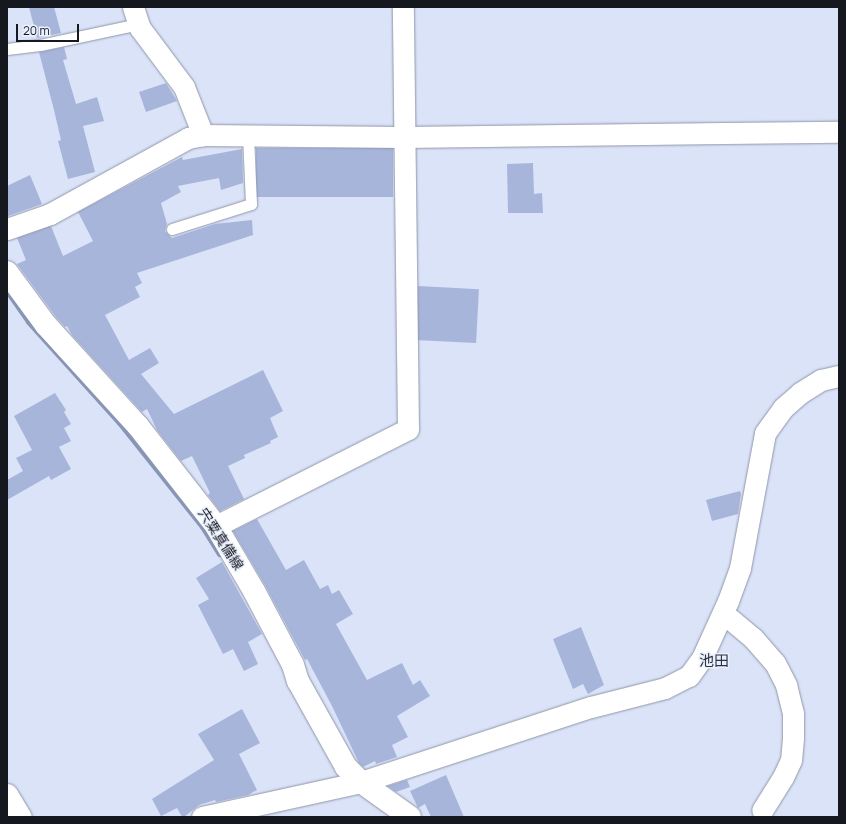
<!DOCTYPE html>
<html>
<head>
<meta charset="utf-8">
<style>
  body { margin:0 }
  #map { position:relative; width:846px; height:824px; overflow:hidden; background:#dbe3f8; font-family:Manrope,"Noto Sans JP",sans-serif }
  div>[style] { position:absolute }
  .stream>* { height:6px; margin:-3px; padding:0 3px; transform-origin:3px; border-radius:3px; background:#8795b9 }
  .building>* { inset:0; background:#a7b5db; transform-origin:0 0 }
  .roads { filter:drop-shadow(0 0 1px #8e96a9) drop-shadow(0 0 1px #8e96a9) }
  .service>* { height:11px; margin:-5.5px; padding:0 5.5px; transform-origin:5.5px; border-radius:5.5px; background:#fff }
  .minor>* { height:21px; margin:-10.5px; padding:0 10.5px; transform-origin:10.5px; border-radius:10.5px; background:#fff }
  .secondary>* { height:22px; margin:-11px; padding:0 11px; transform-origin:11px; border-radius:11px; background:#fff }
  span { translate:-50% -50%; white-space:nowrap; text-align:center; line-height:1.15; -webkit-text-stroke:3px #ebf1fd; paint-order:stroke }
  .street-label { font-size:14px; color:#15181f }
  .neighbourhood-label { font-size:15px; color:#2d3343 }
  .frame { position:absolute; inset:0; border:8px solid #15181f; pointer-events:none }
  .scale { position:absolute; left:16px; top:24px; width:63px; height:18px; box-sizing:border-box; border:2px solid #15181f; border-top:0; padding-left:5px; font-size:12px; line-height:14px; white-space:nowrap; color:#15181f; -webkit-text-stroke:3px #ebf1fd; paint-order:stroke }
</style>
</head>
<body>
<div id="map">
  <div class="stream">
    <div style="left:9px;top:293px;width:35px;rotate:55deg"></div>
    <div style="left:29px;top:322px;width:136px;rotate:48deg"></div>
    <div style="left:120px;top:423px;width:133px;rotate:51.4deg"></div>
    <div style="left:203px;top:527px;width:32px;rotate:58deg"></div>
  </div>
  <div class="building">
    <div style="clip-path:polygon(29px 7px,54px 7px,61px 33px,37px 38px)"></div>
    <div style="clip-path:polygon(64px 47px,67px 59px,63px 60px,76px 104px,97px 97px,104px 121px,83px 126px,95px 172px,68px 179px,58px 141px,61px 140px,54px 110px,39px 52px)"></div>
    <div style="clip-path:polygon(166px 83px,177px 101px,146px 112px,139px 92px)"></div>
    <div style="left:256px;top:148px;width:137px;height:49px"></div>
    <div style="clip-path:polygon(242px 149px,243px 183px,221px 190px,219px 178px,178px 186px,181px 192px,161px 203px,167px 224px,165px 231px,172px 238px,215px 224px,252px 220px,253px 235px,137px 273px,142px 283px,135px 287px,140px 297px,105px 315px,129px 360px,150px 348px,159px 363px,141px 374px,174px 414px,263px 370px,283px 411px,270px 418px,278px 437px,270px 441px,271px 443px,244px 455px,245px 458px,228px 466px,244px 499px,220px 511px,208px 495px,210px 493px,192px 456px,181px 461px,157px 430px,147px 409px,142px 412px,72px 335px,67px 326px,65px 327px,56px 317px,17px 264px,26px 260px,17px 238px,51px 226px,63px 256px,93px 241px,78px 212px,182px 157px,183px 160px)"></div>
    <div style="clip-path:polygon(533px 163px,534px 194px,542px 193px,543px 213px,508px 213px,507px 164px)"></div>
    <div style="clip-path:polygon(30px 175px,42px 204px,8px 216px,7px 186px)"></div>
    <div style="left:418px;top:286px;width:61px;height:54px;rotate:3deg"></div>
    <div style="clip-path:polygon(55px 393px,66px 410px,64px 412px,71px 424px,64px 428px,71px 441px,59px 447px,71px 469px,51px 480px,49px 476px,7px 500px,7px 480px,23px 471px,16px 458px,32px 450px,14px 416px)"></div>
    <div style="clip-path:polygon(740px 491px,741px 494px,738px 514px,712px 521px,706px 500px)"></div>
    <div style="clip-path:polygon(257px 519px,286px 570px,304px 560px,320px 589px,328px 585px,332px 594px,339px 590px,353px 614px,336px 624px,367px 680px,402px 663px,413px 685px,420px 680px,430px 696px,397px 716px,408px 737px,392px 745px,397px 757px,376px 764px,375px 761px,363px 767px,359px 763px,332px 706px,307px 659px,305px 660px,265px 585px,233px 531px)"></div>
    <div style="clip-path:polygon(222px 562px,262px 634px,248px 642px,258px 664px,244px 671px,233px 649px,223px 654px,198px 605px,209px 599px,196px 578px)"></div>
    <div style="clip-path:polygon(581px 627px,604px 685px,588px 694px,583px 684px,573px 689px,553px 639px)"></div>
    <div style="clip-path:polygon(242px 709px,260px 743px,239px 754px,257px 790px,248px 795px,216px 802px,215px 800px,199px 805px,184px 817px,182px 817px,177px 808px,161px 816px,152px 799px,214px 760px,198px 734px)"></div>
    <div style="clip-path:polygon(446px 775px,464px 817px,431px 817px,425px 804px,418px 808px,410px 791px)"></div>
    <div style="clip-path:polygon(407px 780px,410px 787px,396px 792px,388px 786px)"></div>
  </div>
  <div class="roads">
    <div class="service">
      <div style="left:7px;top:49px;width:33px;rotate:-7deg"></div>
      <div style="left:40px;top:45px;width:101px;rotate:-12deg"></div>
      <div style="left:172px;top:229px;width:83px;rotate:-17.6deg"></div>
      <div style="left:251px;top:204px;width:69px;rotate:-92.5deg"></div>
    </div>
    <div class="minor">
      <div style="left:133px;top:7px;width:22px;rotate:72deg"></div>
      <div style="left:140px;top:28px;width:74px;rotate:53.3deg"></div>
      <div style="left:184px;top:87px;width:52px;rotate:68.4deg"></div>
      <div style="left:7px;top:229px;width:46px;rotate:-19.2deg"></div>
      <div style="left:50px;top:214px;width:158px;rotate:-28.8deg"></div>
      <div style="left:188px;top:138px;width:15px;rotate:-11deg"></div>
      <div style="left:203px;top:135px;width:201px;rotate:0.6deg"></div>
      <div style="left:404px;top:137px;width:435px;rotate:-0.7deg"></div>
      <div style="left:216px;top:526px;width:215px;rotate:-26.8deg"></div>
      <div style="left:408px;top:429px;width:422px;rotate:-90.7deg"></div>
      <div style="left:723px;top:613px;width:39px;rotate:40deg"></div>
      <div style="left:753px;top:638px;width:33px;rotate:49deg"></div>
      <div style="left:775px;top:663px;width:25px;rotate:63deg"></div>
      <div style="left:786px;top:685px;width:30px;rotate:76deg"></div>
      <div style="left:793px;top:714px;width:24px;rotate:90deg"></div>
      <div style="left:793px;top:738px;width:22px;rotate:95deg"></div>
      <div style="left:791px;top:760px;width:19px;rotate:115deg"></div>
      <div style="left:783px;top:777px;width:39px;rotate:122deg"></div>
      <div style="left:7px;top:794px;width:27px;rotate:59deg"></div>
      <div style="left:202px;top:817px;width:163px;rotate:-12.4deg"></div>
      <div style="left:361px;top:782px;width:242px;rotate:-18.1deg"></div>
      <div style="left:591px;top:707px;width:76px;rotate:-14.4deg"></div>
      <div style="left:665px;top:688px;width:27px;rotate:-27deg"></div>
      <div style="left:689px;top:676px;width:22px;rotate:-54deg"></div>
      <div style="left:702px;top:658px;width:63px;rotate:-65.5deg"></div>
      <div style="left:728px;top:601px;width:35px;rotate:-70deg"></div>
      <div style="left:740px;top:568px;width:137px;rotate:-79.5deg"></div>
      <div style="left:765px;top:433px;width:31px;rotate:-54deg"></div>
      <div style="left:783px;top:408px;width:23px;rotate:-41deg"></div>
      <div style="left:800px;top:393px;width:25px;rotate:-32deg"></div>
      <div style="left:821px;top:380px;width:18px;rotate:-13deg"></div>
    </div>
    <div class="secondary">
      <div style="left:7px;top:272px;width:66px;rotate:53.7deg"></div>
      <div style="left:46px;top:325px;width:137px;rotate:47.7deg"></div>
      <div style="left:138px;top:426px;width:127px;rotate:52deg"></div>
      <div style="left:216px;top:526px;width:75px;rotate:59.7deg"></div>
      <div style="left:254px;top:591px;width:84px;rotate:62.2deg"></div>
      <div style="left:293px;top:665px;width:17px;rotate:73deg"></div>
      <div style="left:298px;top:681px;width:98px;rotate:60.8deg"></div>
      <div style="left:346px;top:767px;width:21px;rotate:45deg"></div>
      <div style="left:361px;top:782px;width:60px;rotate:35.5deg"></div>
    </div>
  </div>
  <div class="street-label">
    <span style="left:221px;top:539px;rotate:57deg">宍粟真備線</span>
  </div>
  <div class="neighbourhood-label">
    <span style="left:714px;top:661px">池田</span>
  </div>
  <div class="frame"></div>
  <div class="scale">20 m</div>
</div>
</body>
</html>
